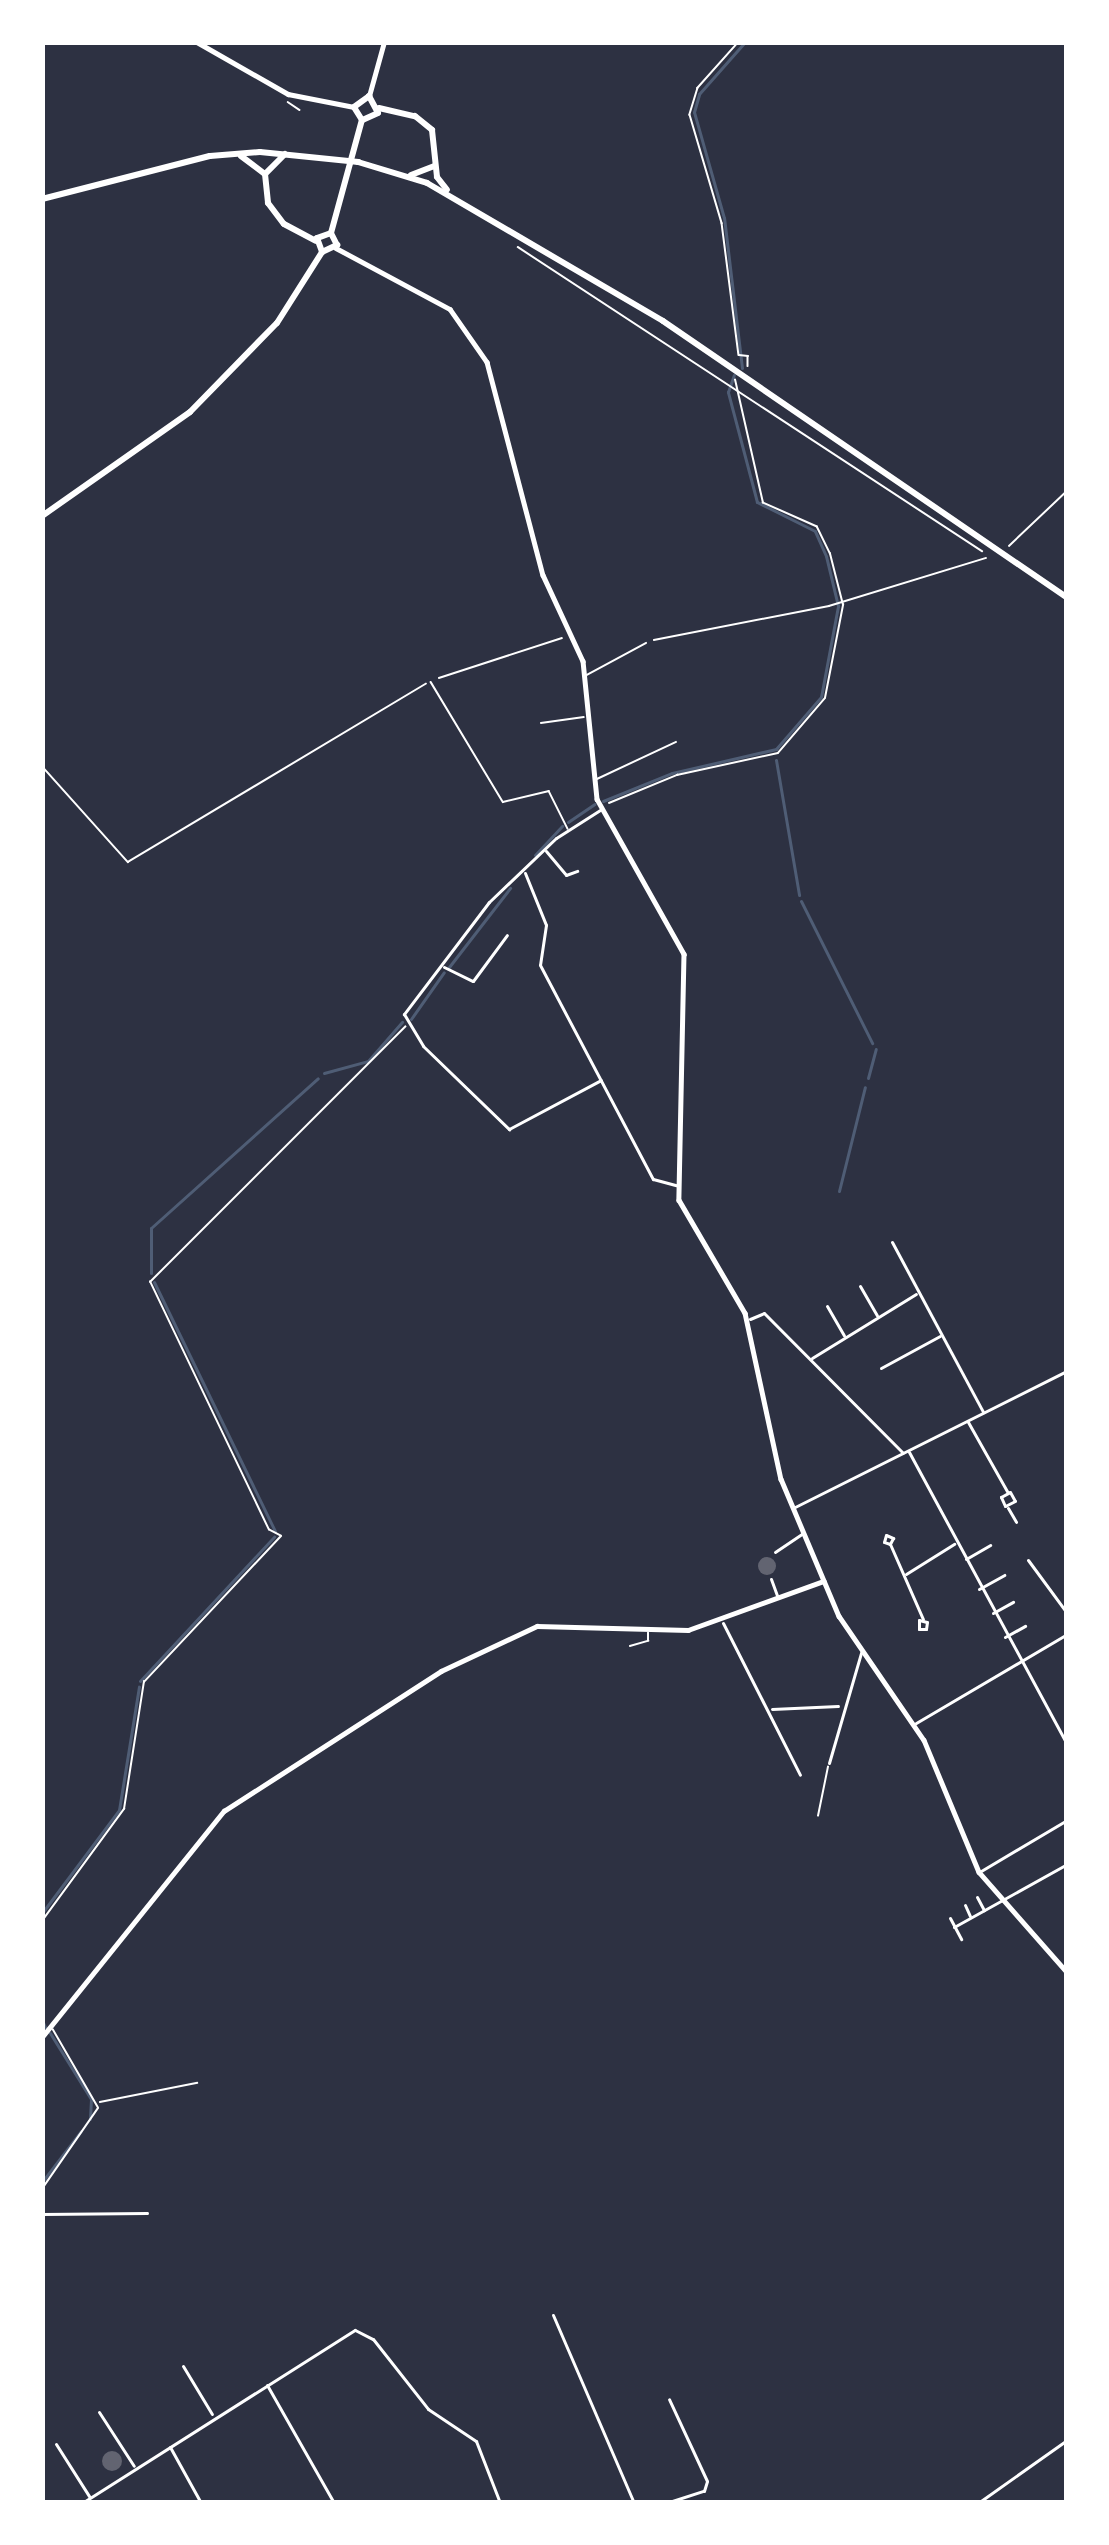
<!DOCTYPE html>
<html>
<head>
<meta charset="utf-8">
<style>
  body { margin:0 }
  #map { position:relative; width:1109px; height:2545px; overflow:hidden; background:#2d3142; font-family:Inter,sans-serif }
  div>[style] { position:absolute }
  .stream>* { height:3px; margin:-1.5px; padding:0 1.5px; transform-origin:1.5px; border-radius:1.5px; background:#4f5d75 }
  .building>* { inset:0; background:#626471 }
  .round { border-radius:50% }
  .path>* { height:1.5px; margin:-0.75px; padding:0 0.75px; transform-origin:0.75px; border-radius:0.75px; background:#fff }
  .service>* { height:1.5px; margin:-0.75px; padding:0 0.75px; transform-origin:0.75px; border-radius:0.75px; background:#fff }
  .minor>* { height:3px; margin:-1.5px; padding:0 1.5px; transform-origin:1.5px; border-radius:1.5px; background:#fff }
  .tertiary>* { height:4.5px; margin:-2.25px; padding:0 2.25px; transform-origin:2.25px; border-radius:2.25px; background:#fff }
  .secondary>* { height:4.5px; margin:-2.25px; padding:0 2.25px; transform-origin:2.25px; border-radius:2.25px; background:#fff }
  .primary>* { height:6px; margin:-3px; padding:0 3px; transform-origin:3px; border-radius:3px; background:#fff }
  span { translate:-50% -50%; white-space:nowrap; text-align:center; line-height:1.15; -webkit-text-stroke:9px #fff; paint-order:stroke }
  .frame { position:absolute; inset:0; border:45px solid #fff; pointer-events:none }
</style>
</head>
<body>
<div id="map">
  <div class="stream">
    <div style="left:742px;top:368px;width:151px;rotate:-96.8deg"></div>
    <div style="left:724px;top:218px;width:110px;rotate:-105.8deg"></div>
    <div style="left:694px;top:112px;width:19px;rotate:-74deg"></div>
    <div style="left:699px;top:94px;width:69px;rotate:-48.5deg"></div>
    <div style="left:776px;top:760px;width:137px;rotate:80.3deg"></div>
    <div style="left:603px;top:801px;width:74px;rotate:-22.1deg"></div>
    <div style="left:672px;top:773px;width:107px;rotate:-13deg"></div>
    <div style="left:776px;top:749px;width:69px;rotate:-49.1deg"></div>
    <div style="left:821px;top:697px;width:93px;rotate:-79.4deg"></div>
    <div style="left:838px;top:606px;width:51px;rotate:-103.5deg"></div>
    <div style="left:826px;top:556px;width:27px;rotate:-114deg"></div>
    <div style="left:815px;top:531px;width:65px;rotate:-153.4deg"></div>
    <div style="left:757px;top:502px;width:114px;rotate:-104.8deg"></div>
    <div style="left:728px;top:392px;width:18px;rotate:-71deg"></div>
    <div style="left:568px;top:822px;width:32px;rotate:-34deg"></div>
    <div style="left:535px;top:855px;width:40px;rotate:-47deg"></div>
    <div style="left:801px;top:901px;width:159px;rotate:63.4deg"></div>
    <div style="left:449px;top:967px;width:100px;rotate:-52.3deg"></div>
    <div style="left:411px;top:1019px;width:57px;rotate:-54.9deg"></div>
    <div style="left:324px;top:1073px;width:46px;rotate:-15.3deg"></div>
    <div style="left:368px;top:1061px;width:52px;rotate:-48.9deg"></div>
    <div style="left:868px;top:1078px;width:30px;rotate:-75deg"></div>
    <div style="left:839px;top:1191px;width:107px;rotate:-76deg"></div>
    <div style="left:151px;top:1273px;width:45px;rotate:-90deg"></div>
    <div style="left:151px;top:1228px;width:224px;rotate:-41.9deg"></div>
    <div style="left:154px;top:1282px;width:277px;rotate:64.1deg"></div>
    <div style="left:140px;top:1681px;width:197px;rotate:-47.1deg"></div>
    <div style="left:42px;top:1913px;width:129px;rotate:-53.2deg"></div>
    <div style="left:119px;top:1810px;width:125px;rotate:-80.8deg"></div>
    <div style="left:42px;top:2020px;width:8px;rotate:67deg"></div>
    <div style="left:50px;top:2033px;width:78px;rotate:58.2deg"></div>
    <div style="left:91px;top:2099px;width:20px;rotate:93deg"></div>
    <div style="left:42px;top:2182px;width:64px;rotate:-52.6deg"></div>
  </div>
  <div class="building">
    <div class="round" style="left:758px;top:1557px;width:18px;height:18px"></div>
    <div class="round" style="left:102px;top:2451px;width:20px;height:20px"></div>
  </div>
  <div class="path">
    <div style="left:739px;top:42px;width:62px;rotate:131.7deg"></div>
    <div style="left:698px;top:88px;width:28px;rotate:107deg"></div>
    <div style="left:690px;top:115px;width:113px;rotate:73.5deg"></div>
    <div style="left:722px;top:223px;width:133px;rotate:82.7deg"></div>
    <div style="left:739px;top:355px;width:9px;rotate:6deg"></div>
    <div style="left:748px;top:356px;width:10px;rotate:90deg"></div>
    <div style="left:288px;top:102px;width:14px;rotate:34deg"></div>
    <div style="left:518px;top:247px;width:555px;rotate:33.23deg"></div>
    <div style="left:1009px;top:546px;width:80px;rotate:-43.5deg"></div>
    <div style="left:654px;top:640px;width:178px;rotate:-11deg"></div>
    <div style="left:829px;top:606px;width:164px;rotate:-17deg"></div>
    <div style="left:439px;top:678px;width:129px;rotate:-18deg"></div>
    <div style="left:42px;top:766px;width:129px;rotate:48.1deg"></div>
    <div style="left:128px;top:862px;width:347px;rotate:-30.9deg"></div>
    <div style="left:609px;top:803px;width:74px;rotate:-22.4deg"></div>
    <div style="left:677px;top:775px;width:103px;rotate:-12.3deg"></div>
    <div style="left:778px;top:753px;width:72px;rotate:-49.5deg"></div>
    <div style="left:825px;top:698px;width:95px;rotate:-79deg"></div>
    <div style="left:843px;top:605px;width:53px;rotate:-104.3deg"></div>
    <div style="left:830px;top:554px;width:30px;rotate:-116deg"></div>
    <div style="left:817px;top:527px;width:59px;rotate:-156deg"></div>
    <div style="left:763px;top:503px;width:126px;rotate:-102.8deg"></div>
    <div style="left:42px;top:1921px;width:139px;rotate:-53.8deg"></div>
    <div style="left:124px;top:1809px;width:129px;rotate:-81.1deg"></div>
    <div style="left:144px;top:1682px;width:200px;rotate:-46.8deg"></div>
    <div style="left:281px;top:1536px;width:13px;rotate:-153deg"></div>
    <div style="left:269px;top:1530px;width:275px;rotate:-115.6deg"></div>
    <div style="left:150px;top:1282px;width:361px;rotate:-45deg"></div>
    <div style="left:100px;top:2102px;width:99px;rotate:-11.1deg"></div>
  </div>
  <div class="service">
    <div style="left:587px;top:675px;width:67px;rotate:-28.5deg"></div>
    <div style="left:431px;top:682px;width:140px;rotate:59deg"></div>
    <div style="left:503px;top:802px;width:47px;rotate:-13.4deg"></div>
    <div style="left:549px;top:791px;width:42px;rotate:63.4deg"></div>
    <div style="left:541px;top:723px;width:43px;rotate:-7.9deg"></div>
    <div style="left:597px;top:779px;width:87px;rotate:-25.1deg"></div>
    <div style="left:630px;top:1646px;width:19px;rotate:-16deg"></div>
    <div style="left:648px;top:1641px;width:8px;rotate:-90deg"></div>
    <div style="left:818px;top:1816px;width:50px;rotate:-78.5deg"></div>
    <div style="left:42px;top:2189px;width:98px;rotate:-55.3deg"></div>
    <div style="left:98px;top:2108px;width:90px;rotate:-120deg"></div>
  </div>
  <div class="minor">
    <div style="left:600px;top:810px;width:52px;rotate:147.5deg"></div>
    <div style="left:556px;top:838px;width:93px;rotate:136.3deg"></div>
    <div style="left:489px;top:902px;width:141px;rotate:127.2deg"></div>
    <div style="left:404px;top:1014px;width:37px;rotate:59deg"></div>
    <div style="left:423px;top:1046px;width:120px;rotate:44deg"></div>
    <div style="left:509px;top:1129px;width:104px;rotate:-28deg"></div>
    <div style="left:546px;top:851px;width:31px;rotate:50deg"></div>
    <div style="left:566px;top:875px;width:12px;rotate:-20deg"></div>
    <div style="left:525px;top:873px;width:56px;rotate:68deg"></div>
    <div style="left:546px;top:925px;width:40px;rotate:98.5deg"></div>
    <div style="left:540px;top:965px;width:242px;rotate:62.2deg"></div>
    <div style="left:653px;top:1179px;width:24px;rotate:15deg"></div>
    <div style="left:444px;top:967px;width:32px;rotate:26deg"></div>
    <div style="left:473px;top:981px;width:57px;rotate:-53.5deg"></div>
    <div style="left:892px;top:1242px;width:193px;rotate:61.8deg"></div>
    <div style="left:860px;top:1286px;width:34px;rotate:60deg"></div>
    <div style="left:827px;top:1306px;width:34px;rotate:60deg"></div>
    <div style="left:750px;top:1319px;width:15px;rotate:-23deg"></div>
    <div style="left:764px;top:1313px;width:197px;rotate:45.2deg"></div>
    <div style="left:812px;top:1358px;width:122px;rotate:-31.6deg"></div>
    <div style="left:881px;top:1368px;width:67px;rotate:-28.5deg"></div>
    <div style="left:968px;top:1422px;width:81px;rotate:60.6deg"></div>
    <div style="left:909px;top:1452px;width:332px;rotate:61.6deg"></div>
    <div style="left:1010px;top:1492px;width:10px;rotate:61deg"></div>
    <div style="left:1015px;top:1501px;width:11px;rotate:153deg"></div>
    <div style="left:1005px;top:1506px;width:10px;rotate:-114deg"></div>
    <div style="left:1001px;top:1497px;width:10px;rotate:-29deg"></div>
    <div style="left:795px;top:1507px;width:304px;rotate:-26.6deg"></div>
    <div style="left:1008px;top:1508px;width:16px;rotate:60deg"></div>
    <div style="left:886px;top:1535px;width:8px;rotate:23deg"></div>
    <div style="left:893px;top:1538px;width:7px;rotate:117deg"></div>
    <div style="left:890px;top:1544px;width:6px;rotate:-162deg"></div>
    <div style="left:884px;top:1542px;width:7px;rotate:-74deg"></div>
    <div style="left:890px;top:1544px;width:82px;rotate:66.3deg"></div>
    <div style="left:775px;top:1552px;width:34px;rotate:-34deg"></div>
    <div style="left:966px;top:1559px;width:28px;rotate:-30deg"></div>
    <div style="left:1028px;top:1560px;width:66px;rotate:53.7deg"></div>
    <div style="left:906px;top:1574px;width:57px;rotate:-32deg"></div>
    <div style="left:771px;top:1579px;width:20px;rotate:70deg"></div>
    <div style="left:979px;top:1589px;width:29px;rotate:-29deg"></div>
    <div style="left:993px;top:1613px;width:23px;rotate:-29deg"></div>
    <div style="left:919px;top:1620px;width:8px;rotate:14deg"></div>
    <div style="left:927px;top:1622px;width:7px;rotate:98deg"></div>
    <div style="left:926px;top:1629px;width:7px;rotate:180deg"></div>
    <div style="left:919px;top:1629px;width:9px;rotate:-90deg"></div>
    <div style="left:723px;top:1623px;width:170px;rotate:63.1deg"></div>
    <div style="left:1005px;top:1637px;width:23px;rotate:-29deg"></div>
    <div style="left:772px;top:1709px;width:66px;rotate:-2.6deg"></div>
    <div style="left:916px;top:1723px;width:175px;rotate:-30.5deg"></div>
    <div style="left:829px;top:1763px;width:115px;rotate:-73.8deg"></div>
    <div style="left:981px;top:1871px;width:100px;rotate:-30.7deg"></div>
    <div style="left:977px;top:1897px;width:15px;rotate:62deg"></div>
    <div style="left:965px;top:1905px;width:12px;rotate:66deg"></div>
    <div style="left:950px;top:1918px;width:24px;rotate:62deg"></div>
    <div style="left:954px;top:1927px;width:129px;rotate:-29.1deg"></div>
    <div style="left:42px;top:2214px;width:105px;rotate:-0.5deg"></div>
    <div style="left:1065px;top:2269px;width:11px;rotate:80deg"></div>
    <div style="left:553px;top:2315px;width:205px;rotate:66.7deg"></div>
    <div style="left:183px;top:2366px;width:56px;rotate:58.9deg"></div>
    <div style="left:267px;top:2385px;width:136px;rotate:60.4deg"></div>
    <div style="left:99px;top:2412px;width:64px;rotate:57.1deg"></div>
    <div style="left:56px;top:2444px;width:62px;rotate:57.6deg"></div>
    <div style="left:170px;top:2447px;width:64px;rotate:61deg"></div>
    <div style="left:82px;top:2503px;width:323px;rotate:-32.4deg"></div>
    <div style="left:355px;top:2330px;width:20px;rotate:27deg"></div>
    <div style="left:373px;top:2339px;width:89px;rotate:51.8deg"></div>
    <div style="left:428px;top:2409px;width:58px;rotate:33.7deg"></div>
    <div style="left:476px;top:2441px;width:66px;rotate:68.8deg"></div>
    <div style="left:666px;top:2503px;width:40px;rotate:-18deg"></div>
    <div style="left:704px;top:2491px;width:10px;rotate:-73deg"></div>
    <div style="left:707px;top:2481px;width:90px;rotate:-114.9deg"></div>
    <div style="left:978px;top:2503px;width:109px;rotate:-35.3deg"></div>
  </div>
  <div class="tertiary">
    <div style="left:197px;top:42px;width:105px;rotate:29.7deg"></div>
    <div style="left:288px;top:94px;width:67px;rotate:11.1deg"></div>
    <div style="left:336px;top:248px;width:129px;rotate:28.2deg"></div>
    <div style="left:450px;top:309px;width:65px;rotate:55.1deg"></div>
    <div style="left:487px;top:362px;width:220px;rotate:75.3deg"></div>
    <div style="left:543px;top:575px;width:95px;rotate:65.1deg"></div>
    <div style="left:583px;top:661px;width:139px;rotate:84.2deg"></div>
    <div style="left:597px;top:799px;width:178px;rotate:60.7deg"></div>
    <div style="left:684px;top:954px;width:246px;rotate:91.2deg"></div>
    <div style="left:679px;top:1200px;width:131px;rotate:59.7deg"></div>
    <div style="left:745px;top:1313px;width:170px;rotate:77.8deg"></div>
    <div style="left:781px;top:1479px;width:149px;rotate:67.1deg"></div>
    <div style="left:839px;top:1616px;width:150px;rotate:55.6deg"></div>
    <div style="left:924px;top:1740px;width:143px;rotate:67.4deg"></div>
    <div style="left:979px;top:1872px;width:133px;rotate:48.7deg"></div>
    <div style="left:42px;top:2037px;width:290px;rotate:-51.2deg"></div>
    <div style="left:224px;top:1811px;width:258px;rotate:-32.8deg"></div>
    <div style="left:441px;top:1671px;width:106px;rotate:-25.1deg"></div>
    <div style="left:537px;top:1626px;width:151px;rotate:1.5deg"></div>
    <div style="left:688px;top:1630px;width:144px;rotate:-19.9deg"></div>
  </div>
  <div class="secondary">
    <div style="left:369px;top:96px;width:56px;rotate:-74.5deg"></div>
  </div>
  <div class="primary">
    <div style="left:379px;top:108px;width:37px;rotate:13deg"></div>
    <div style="left:415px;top:116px;width:22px;rotate:39deg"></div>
    <div style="left:432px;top:130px;width:47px;rotate:83.9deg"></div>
    <div style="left:437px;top:177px;width:16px;rotate:52deg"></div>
    <div style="left:285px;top:154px;width:28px;rotate:135deg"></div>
    <div style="left:265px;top:174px;width:29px;rotate:84deg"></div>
    <div style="left:268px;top:203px;width:26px;rotate:53deg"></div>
    <div style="left:284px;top:224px;width:36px;rotate:28deg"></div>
    <div style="left:241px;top:156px;width:30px;rotate:37deg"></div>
    <div style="left:411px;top:175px;width:25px;rotate:-21deg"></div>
    <div style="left:42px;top:199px;width:173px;rotate:-14.4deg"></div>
    <div style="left:210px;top:156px;width:50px;rotate:-4.6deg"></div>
    <div style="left:260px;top:152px;width:99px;rotate:5.8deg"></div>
    <div style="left:358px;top:162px;width:72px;rotate:16.9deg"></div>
    <div style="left:427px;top:183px;width:273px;rotate:30.3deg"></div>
    <div style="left:663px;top:321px;width:490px;rotate:34.4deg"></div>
    <div style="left:331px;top:233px;width:15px;rotate:160deg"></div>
    <div style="left:317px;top:238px;width:15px;rotate:70deg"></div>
    <div style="left:322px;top:252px;width:17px;rotate:-25deg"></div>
    <div style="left:337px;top:245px;width:13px;rotate:-117deg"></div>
    <div style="left:331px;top:233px;width:117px;rotate:-74.7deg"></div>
    <div style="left:362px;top:120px;width:15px;rotate:-122deg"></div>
    <div style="left:354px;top:107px;width:19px;rotate:-36deg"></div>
    <div style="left:369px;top:96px;width:19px;rotate:62deg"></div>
    <div style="left:378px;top:113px;width:17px;rotate:156deg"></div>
    <div style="left:42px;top:516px;width:181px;rotate:-35.1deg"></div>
    <div style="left:190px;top:412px;width:124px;rotate:-45.7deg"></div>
    <div style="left:277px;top:323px;width:84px;rotate:-57.6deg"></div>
  </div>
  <div class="frame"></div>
</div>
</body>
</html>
